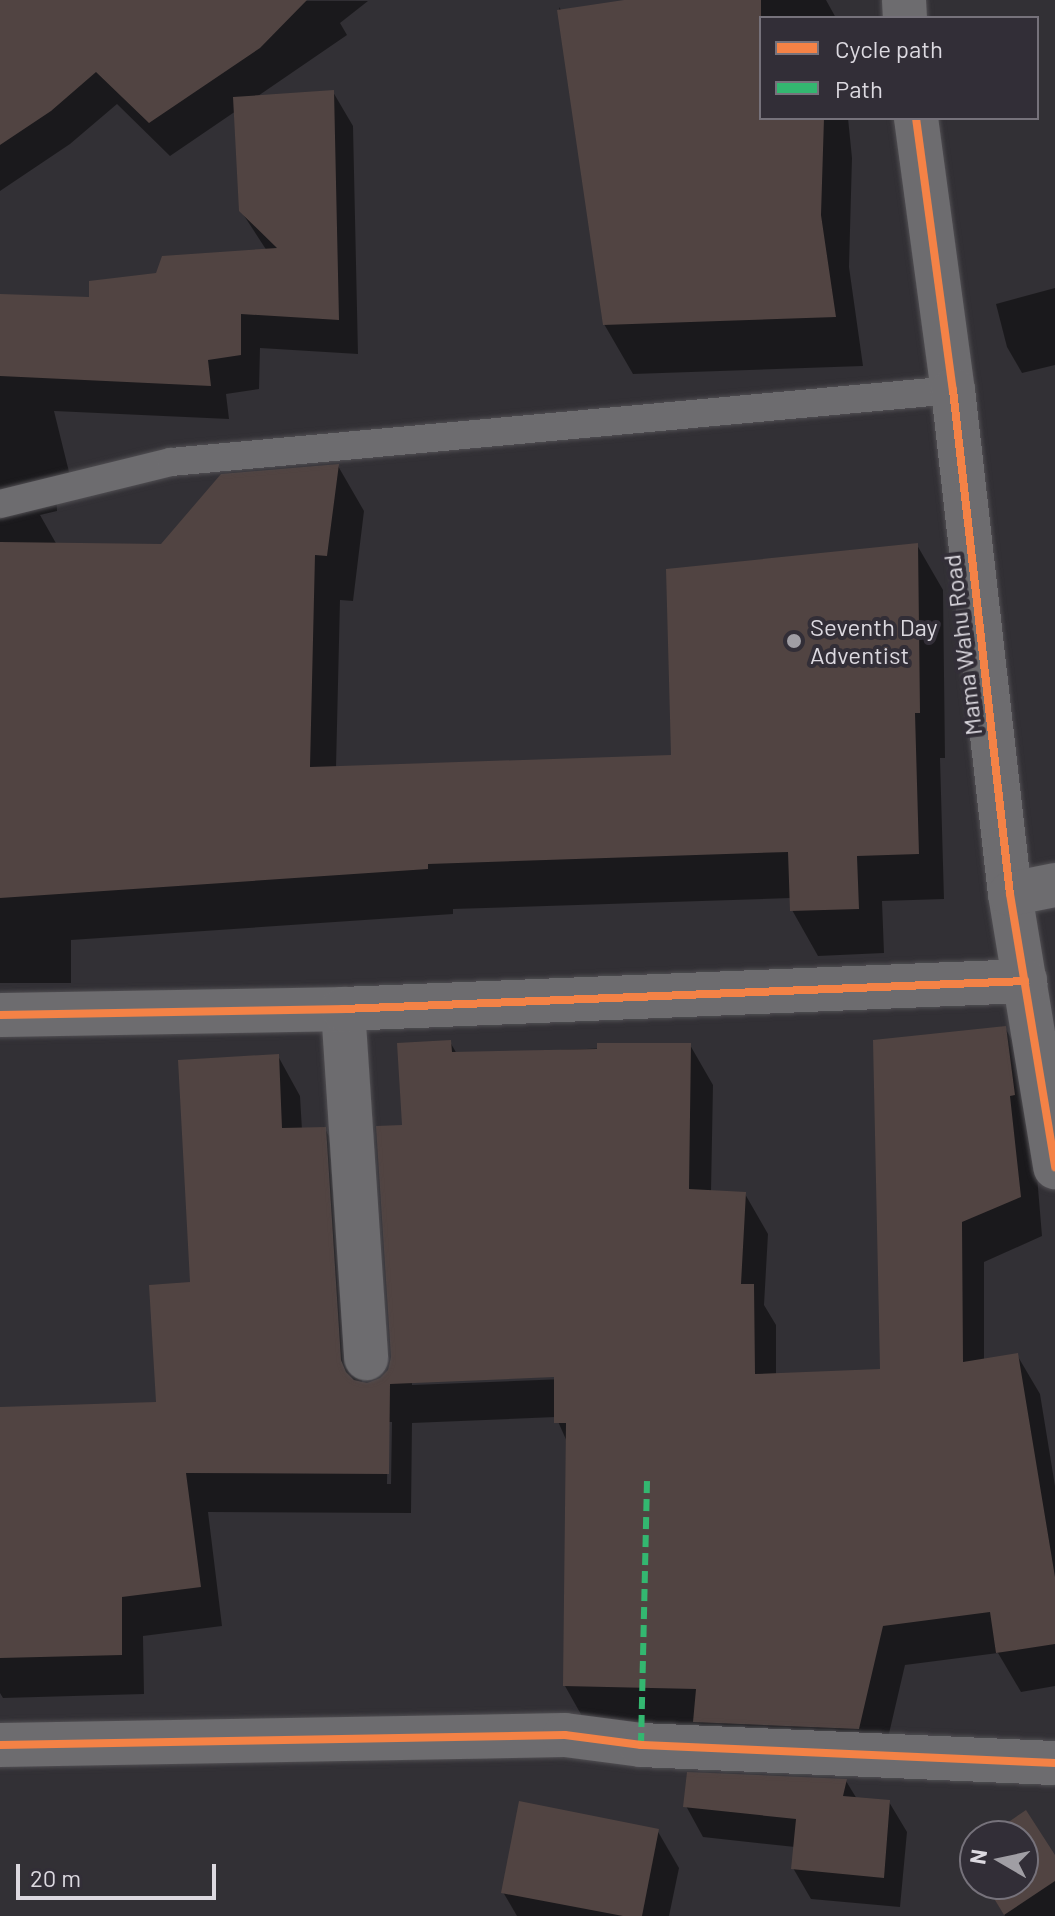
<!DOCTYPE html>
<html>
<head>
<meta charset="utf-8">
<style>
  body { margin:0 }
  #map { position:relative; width:1055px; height:1916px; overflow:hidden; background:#323035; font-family:Barlow,sans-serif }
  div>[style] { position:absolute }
  .shadow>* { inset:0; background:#0007 }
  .building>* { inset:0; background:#514442 }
  .roads { filter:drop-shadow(0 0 2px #514f53) drop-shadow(0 0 2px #514f53) }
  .lane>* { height:28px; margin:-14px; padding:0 14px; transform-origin:14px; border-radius:14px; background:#6d6c6f }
  .street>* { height:44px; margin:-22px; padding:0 22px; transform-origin:22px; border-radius:22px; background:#6d6c6f }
  .quiet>* { height:6px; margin-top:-3px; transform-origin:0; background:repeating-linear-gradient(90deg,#33b770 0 12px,transparent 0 18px) }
  .cycleway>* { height:8px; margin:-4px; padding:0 4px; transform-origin:4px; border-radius:4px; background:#f48246 }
  .dots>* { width:22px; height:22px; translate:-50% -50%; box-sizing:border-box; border:4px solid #322e37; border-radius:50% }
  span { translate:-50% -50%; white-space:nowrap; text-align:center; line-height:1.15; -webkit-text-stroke:8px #322e37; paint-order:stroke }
  .poi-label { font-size:24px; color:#dcd9e0 }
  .left { translate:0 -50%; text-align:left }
  .street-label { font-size:24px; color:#dcd9e0 }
  .legend { position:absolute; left:759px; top:16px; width:280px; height:104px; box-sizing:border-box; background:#322e37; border:2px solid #76727b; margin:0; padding:10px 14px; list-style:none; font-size:24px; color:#dcd9e0 }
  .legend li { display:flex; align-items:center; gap:16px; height:40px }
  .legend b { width:40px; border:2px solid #76727b }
  .north { position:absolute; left:959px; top:1820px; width:80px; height:80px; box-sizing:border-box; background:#322e37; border:2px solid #76727b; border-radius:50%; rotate:279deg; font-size:22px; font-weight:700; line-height:32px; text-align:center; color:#dcd9e0 }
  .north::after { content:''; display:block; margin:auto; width:28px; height:36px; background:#a09ea4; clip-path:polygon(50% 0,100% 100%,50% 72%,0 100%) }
  .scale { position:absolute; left:16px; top:1864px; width:200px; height:36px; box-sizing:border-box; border:4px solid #dcd9e0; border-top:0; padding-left:10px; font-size:24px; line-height:28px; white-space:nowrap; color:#dcd9e0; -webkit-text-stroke:6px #322e37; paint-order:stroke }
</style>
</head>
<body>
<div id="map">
  <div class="shadow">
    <div style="clip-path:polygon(0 0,368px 1px,340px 23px,347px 35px,255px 98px,333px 92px,353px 126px,358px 354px,260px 348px,259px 389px,226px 394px,229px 419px,54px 411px,70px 476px,56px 478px,57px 511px,40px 515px,57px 545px,162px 546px,338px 466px,364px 511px,353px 601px,340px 600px,336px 768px,673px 756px,917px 545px,943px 590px,945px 758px,940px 758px,944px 899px,882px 901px,884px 953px,818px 956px,792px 910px,791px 898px,453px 909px,453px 914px,71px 940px,71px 983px,0 983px,0 296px,91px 299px,158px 275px,267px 251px,241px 211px,236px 111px,170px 156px,117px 104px,70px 144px,0 191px)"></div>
    <div style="clip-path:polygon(638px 0,826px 0,836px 18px,761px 18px,761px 118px,848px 118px,852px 158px,849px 267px,863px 366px,633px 374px,604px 324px,559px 7px,590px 56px)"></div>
    <div style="clip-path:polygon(1055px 288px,1055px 365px,1022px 373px,1007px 347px,996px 304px)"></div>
    <div style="clip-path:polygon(evenodd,1005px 1028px,1028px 1067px,1042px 1236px,984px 1262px,984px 1361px,1017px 1355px,1040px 1394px,1055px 1486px,1055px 1686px,1021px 1692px,998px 1653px,905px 1665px,881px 1768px,587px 1725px,565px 1686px,568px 1444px,556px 1417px,412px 1423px,411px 1513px,208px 1512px,222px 1626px,143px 1636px,144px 1694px,3px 1698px,0 1693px,0 1409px,158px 1404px,192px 1284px,278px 1056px,300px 1096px,302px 1130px,325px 1129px,347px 1169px,362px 1384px,367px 1385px,382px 1380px,390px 1371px,393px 1357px,404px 1127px,450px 1042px,457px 1054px,690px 1045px,713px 1085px,711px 1192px,745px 1194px,768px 1234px,764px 1305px,776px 1325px,776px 1376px,882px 1371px,1005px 1028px,564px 1375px,564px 1379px,412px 1385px,412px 1381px,564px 1375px,1005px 1028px,388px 1422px,392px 1422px,391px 1484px,387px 1484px,388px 1422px)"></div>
    <div style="clip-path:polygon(846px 1781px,857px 1799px,889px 1802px,907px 1832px,900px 1907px,811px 1899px,793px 1868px,795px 1847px,703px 1837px,686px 1806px)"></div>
    <div style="clip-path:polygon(1026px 1813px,1055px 1860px,1055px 1916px,1005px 1916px,985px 1884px,1023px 1884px,1023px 1836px,992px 1836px)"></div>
    <div style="clip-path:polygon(657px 1830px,679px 1868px,669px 1916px,517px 1916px,503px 1892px)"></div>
  </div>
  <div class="building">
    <div style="clip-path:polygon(0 0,307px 0,260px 48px,149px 123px,96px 72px,51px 111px,0 145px)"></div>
    <div style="clip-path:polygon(624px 0,761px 0,761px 118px,824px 118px,821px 215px,836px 317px,603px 325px,557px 10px)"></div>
    <div style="clip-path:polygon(334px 90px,339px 320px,241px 314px,241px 355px,208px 360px,211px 386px,0 376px,0 294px,89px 297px,89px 281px,156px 273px,162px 256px,277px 248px,239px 211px,233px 97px)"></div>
    <div style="clip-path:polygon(339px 464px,327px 556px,315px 555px,310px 767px,671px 755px,666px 569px,918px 543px,920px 713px,915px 713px,919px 854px,857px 856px,859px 909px,790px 911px,788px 852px,428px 864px,428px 869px,0 898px,0 542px,161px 544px,221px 474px)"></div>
    <div style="clip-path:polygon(1006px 1026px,1015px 1095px,1010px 1096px,1021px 1197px,962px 1222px,963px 1362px,1018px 1353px,1055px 1577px,1055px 1644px,996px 1653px,990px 1612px,883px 1626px,859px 1729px,693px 1722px,696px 1689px,563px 1686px,566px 1423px,554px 1423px,554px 1377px,390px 1384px,389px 1474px,186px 1473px,201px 1587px,122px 1597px,122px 1655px,0 1658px,0 1407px,156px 1402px,149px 1285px,190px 1282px,178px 1060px,279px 1054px,282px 1128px,326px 1127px,341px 1360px,346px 1372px,354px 1380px,367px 1383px,380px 1378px,388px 1370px,391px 1357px,376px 1126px,402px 1125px,397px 1043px,451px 1040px,452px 1052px,597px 1049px,597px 1043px,691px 1043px,689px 1189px,746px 1192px,741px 1284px,754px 1284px,755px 1374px,880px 1369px,873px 1040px)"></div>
    <div style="clip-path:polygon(687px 1772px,847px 1779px,843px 1796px,890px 1800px,884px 1878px,791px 1869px,796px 1819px,683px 1807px)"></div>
    <div style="clip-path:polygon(519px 1801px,659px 1829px,642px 1916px,623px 1916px,501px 1893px)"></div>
    <div style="clip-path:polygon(1026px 1810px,1055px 1855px,1055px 1881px,1004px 1915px,985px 1884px,1023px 1884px,1023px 1836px,988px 1836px)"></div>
    <div style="clip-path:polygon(975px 1845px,975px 1869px,964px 1852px)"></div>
  </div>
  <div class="roads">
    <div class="lane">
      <div style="left:0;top:504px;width:176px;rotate:-13.8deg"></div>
      <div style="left:171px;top:462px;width:785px;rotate:-5.26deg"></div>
    </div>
    <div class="street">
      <div style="left:904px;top:0;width:18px;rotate:87deg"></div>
      <div style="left:916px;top:118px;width:275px;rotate:82.3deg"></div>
      <div style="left:953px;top:390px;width:507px;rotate:83.55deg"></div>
      <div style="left:1010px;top:894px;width:277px;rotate:80.6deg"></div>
      <div style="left:1010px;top:894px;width:46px;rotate:-11.3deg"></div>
      <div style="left:343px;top:1009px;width:350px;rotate:86.2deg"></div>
      <div style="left:0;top:1015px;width:343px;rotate:-1deg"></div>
      <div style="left:343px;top:1009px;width:683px;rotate:-2.35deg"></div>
      <div style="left:0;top:1745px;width:565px;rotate:-1.01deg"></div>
      <div style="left:565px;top:1735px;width:77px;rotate:7.5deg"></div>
      <div style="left:641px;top:1745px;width:414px;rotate:2.5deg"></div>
    </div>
  </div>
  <div class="quiet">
    <div style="left:641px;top:1745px;width:267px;rotate:-88.7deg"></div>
  </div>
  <div class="cycleway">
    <div style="left:916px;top:118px;width:275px;rotate:82.3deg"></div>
    <div style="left:953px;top:390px;width:507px;rotate:83.55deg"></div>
    <div style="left:1010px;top:894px;width:277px;rotate:80.6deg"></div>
    <div style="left:0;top:1015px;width:343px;rotate:-1deg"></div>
    <div style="left:343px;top:1009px;width:683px;rotate:-2.35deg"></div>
    <div style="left:0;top:1745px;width:565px;rotate:-1.01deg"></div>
    <div style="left:565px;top:1735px;width:77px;rotate:7.5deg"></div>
    <div style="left:641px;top:1745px;width:414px;rotate:2.5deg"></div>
  </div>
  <div class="dots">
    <div style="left:794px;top:641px;background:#a09ea4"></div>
  </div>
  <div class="poi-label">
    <span class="left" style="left:810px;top:641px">Seventh Day<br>Adventist</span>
  </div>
  <div class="street-label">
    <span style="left:962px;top:645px;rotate:-97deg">Mama Wahu Road</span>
  </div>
  <ul class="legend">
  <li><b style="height:10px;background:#f48246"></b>Cycle path</li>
  <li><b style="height:10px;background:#33b770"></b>Path</li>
  </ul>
  <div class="north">N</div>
  <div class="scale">20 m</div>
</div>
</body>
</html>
